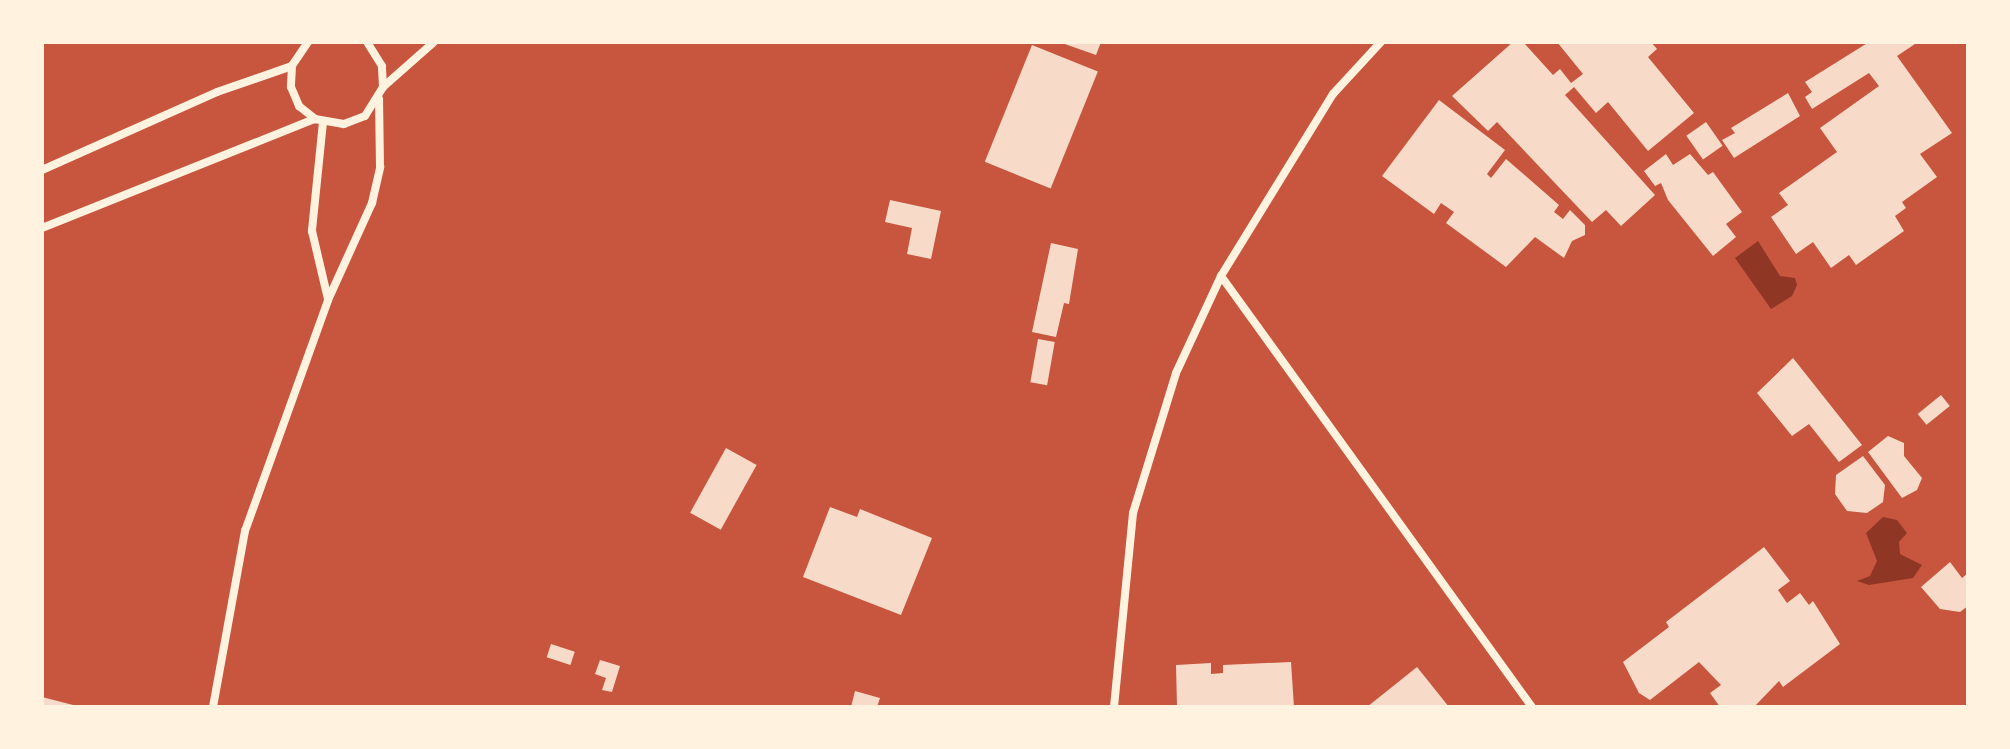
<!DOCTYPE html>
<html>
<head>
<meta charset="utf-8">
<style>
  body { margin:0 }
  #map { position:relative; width:2010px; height:749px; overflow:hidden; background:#c8553d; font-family:"IBM Plex Sans",sans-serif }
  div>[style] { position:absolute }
  .water>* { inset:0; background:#8f3625 }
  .building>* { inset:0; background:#f7dbc8; transform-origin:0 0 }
  .minor>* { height:8px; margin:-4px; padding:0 4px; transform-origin:4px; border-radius:4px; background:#fff3e0 }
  span { translate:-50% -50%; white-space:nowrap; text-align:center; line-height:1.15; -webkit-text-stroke:6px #fff3e0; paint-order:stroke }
  .frame { position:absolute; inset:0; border:44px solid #fff3e0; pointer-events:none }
</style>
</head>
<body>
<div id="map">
  <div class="water">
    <div style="clip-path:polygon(1758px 241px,1780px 276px,1795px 278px,1797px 285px,1792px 296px,1771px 309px,1735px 258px)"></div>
    <div style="clip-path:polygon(1883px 517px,1897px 520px,1907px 533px,1899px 542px,1900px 554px,1922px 565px,1913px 578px,1869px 585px,1857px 581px,1870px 576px,1877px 561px,1866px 533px)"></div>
  </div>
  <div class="building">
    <div style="clip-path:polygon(1059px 42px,1101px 42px,1096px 55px)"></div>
    <div style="clip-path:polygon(1513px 42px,1523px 42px,1553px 75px,1560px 69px,1571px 83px,1583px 74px,1557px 42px,1651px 42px,1657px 49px,1648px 57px,1694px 113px,1648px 151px,1608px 102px,1596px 113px,1574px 87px,1565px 95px,1655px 195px,1621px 226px,1606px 210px,1592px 222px,1497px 122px,1488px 131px,1452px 96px)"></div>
    <div style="clip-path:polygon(1869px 42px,1918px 42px,1897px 56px,1952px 133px,1920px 154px,1937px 177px,1902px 202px,1906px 208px,1895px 216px,1904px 231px,1856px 265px,1849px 255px,1831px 268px,1813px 242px,1796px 254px,1771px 217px,1788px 205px,1779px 193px,1837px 152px,1820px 128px,1879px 86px,1869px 73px,1812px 109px,1805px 97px,1812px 92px,1805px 82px)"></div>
    <div style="left:1032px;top:45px;width:71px;height:126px;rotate:22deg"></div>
    <div style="clip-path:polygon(1788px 93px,1800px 116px,1734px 158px,1722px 140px,1735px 133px,1731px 128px)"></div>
    <div style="clip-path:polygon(1439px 100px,1505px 150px,1487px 174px,1491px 178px,1506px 159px,1559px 205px,1554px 212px,1563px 219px,1570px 210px,1585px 225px,1585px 235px,1572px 241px,1564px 258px,1535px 237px,1506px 267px,1446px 223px,1454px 212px,1441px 203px,1434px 214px,1382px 176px)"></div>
    <div style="left:1706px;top:122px;width:29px;height:24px;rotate:55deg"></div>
    <div style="clip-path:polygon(1666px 154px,1673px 165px,1690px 154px,1708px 175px,1713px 172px,1742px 212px,1726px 224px,1736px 237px,1713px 256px,1668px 200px,1661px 183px,1655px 186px,1644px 171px)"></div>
    <div style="clip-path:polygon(890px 200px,941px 211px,931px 259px,907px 254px,912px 228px,885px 222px)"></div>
    <div style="clip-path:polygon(1051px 243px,1078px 249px,1069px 304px,1064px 303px,1056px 337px,1032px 332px)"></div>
    <div style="left:1038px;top:339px;width:17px;height:44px;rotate:10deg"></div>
    <div style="clip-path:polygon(1793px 358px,1862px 445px,1839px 462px,1809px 424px,1792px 436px,1757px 393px)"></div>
    <div style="left:1941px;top:395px;width:14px;height:30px;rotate:51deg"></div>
    <div style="clip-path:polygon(1888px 436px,1904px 443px,1904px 456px,1922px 478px,1917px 490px,1902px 498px,1868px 452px)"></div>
    <div style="left:726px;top:448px;width:35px;height:74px;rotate:29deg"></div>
    <div style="clip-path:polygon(1863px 456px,1885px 485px,1883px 502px,1867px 513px,1847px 511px,1835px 494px,1836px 475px)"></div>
    <div style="clip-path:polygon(830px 507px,857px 517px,860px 509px,932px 538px,901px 615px,803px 577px)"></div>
    <div style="clip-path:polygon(1764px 547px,1790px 581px,1778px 590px,1787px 603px,1800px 593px,1809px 605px,1813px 601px,1840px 644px,1783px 687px,1779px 681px,1754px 707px,1720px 707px,1710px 693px,1721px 685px,1699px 662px,1650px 700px,1639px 693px,1623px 662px,1669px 627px,1666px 622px)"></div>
    <div style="clip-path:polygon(1950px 562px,1962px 578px,1968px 573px,1968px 606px,1960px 612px,1940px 609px,1921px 587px)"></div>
    <div style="left:551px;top:644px;width:25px;height:14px;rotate:18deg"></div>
    <div style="clip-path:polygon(600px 660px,620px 666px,612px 692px,602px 690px,606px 678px,595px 674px)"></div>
    <div style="clip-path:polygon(1291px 662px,1294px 707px,1177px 707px,1176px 665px,1211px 663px,1211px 674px,1223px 673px,1223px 665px)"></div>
    <div style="clip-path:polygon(1417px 667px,1449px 707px,1367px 707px)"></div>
    <div style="clip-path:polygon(855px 691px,880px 698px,877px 707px,851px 707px)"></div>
    <div style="clip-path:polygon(42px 697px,77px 706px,77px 707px,42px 707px)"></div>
  </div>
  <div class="minor">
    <div style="left:308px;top:42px;width:29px;rotate:124deg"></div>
    <div style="left:292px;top:66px;width:21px;rotate:93deg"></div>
    <div style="left:291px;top:87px;width:21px;rotate:67deg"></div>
    <div style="left:299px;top:106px;width:21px;rotate:39deg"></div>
    <div style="left:315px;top:119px;width:29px;rotate:10deg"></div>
    <div style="left:344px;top:124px;width:22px;rotate:-21deg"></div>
    <div style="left:365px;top:116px;width:34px;rotate:-58deg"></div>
    <div style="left:383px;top:87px;width:21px;rotate:-93deg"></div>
    <div style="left:382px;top:66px;width:28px;rotate:-122deg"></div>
    <div style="left:383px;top:87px;width:68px;rotate:-41.4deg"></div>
    <div style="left:323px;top:122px;width:110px;rotate:95.8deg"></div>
    <div style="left:312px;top:231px;width:70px;rotate:76.8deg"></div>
    <div style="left:42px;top:170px;width:192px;rotate:-24deg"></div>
    <div style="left:217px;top:92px;width:79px;rotate:-19.1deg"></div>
    <div style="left:42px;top:228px;width:294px;rotate:-21.8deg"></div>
    <div style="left:1221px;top:276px;width:531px;rotate:54.19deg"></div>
    <div style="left:213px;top:707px;width:179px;rotate:-79.7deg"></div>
    <div style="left:245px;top:531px;width:245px;rotate:-70.2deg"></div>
    <div style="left:328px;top:300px;width:107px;rotate:-65.6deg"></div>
    <div style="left:372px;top:203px;width:37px;rotate:-77deg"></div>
    <div style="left:380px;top:167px;width:68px;rotate:-90.8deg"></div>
    <div style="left:1114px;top:707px;width:195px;rotate:-84.4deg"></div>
    <div style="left:1133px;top:513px;width:146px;rotate:-72.9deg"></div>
    <div style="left:1176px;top:373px;width:107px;rotate:-65.1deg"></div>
    <div style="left:1221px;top:276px;width:214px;rotate:-58.4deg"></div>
    <div style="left:1333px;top:94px;width:71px;rotate:-47.3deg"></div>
  </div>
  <div class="frame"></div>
</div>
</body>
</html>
